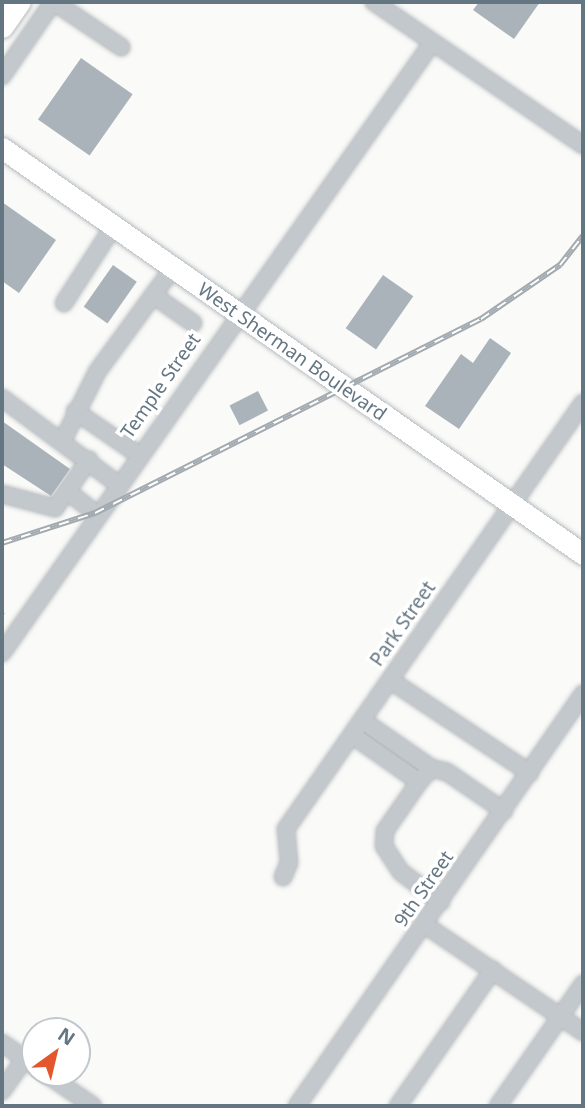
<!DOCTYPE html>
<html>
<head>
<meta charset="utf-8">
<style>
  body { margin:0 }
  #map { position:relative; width:585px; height:1108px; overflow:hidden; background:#fafaf8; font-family:"Noto Sans",sans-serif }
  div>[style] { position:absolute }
  .building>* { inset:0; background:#aab3b9; transform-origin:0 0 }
  .roads { filter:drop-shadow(0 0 2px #b5babe) drop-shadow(0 0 2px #b5babe) }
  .minor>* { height:16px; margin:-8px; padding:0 8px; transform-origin:8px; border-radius:8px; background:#c3c8cc }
  .major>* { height:21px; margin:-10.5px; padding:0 10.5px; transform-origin:10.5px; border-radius:10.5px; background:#fff }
  .highway>* { height:24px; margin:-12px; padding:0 12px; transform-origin:12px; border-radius:12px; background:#fff }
  .rail>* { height:6px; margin-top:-3px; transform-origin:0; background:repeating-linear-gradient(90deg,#fff 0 10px,#a2aab0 0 20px); box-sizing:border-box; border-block:2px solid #a2aab0 }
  span { translate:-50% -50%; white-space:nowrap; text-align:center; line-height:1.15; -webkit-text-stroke:7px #fff; paint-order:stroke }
  .street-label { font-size:19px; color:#657683 }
  .frame { position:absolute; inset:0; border:4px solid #657683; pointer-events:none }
  .north { position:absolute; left:21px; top:1017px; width:70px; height:70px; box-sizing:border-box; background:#fff; border:2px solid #c1c8cd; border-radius:50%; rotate:34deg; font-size:19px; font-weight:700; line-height:28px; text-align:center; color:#657683 }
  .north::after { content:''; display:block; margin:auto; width:24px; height:32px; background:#e4572e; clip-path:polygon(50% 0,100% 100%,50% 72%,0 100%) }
</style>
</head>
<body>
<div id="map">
  <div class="building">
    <div style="clip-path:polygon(479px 2px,540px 2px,514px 39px,473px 10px)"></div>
    <div style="left:81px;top:58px;width:63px;height:75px;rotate:35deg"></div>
    <div style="clip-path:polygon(2px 202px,56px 240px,19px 293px,2px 281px)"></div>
    <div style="left:113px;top:265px;width:29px;height:51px;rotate:35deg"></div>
    <div style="left:383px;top:275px;width:37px;height:65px;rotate:35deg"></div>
    <div style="clip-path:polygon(490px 338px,511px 353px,459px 429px,425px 406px,461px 354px,473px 363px)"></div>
    <div style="left:258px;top:391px;width:22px;height:32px;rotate:63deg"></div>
    <div style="clip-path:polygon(2px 421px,70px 469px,51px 496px,2px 464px)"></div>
  </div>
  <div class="roads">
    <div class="minor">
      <div style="left:54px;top:2px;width:81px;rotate:33.9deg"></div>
      <div style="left:374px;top:2px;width:253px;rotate:34.4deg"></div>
      <div style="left:2px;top:76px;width:90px;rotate:-55.4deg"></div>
      <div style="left:153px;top:295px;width:49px;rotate:35deg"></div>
      <div style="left:64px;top:303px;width:90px;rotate:-57.2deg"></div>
      <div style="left:2px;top:398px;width:146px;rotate:36.6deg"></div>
      <div style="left:75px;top:411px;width:78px;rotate:34.5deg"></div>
      <div style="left:63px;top:440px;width:76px;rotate:-63.4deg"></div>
      <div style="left:97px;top:372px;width:129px;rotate:-53.8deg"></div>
      <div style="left:67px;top:491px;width:39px;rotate:38deg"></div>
      <div style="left:2px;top:494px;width:55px;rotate:14.8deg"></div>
      <div style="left:55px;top:508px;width:59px;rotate:-54.7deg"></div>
      <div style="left:2px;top:653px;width:746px;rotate:-54.82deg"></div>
      <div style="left:390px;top:680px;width:168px;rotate:33.6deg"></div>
      <div style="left:362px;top:720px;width:84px;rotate:34.8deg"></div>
      <div style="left:352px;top:735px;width:82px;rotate:35deg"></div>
      <div style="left:419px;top:782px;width:18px;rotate:-49deg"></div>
      <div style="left:431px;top:768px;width:16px;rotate:14deg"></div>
      <div style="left:447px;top:772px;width:69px;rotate:34.4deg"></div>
      <div style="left:419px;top:782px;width:60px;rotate:124.8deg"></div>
      <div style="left:385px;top:831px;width:15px;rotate:94deg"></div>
      <div style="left:384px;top:846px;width:31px;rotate:57deg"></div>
      <div style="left:401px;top:872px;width:50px;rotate:36.9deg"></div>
      <div style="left:283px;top:877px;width:15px;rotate:-67deg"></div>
      <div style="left:289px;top:863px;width:34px;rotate:-95deg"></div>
      <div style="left:286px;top:829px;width:519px;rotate:-55.12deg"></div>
      <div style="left:425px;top:925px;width:191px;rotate:34.1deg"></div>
      <div style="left:2px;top:1043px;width:40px;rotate:34.9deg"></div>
      <div style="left:45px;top:1073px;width:58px;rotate:34.5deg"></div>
      <div style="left:2px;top:1091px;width:39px;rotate:-55deg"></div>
      <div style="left:297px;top:1106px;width:502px;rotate:-55.23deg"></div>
      <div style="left:398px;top:1106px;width:166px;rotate:-55.1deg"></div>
      <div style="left:498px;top:1106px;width:149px;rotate:-55.1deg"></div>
    </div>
    <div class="major">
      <div style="left:2px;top:148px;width:709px;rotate:34.95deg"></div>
    </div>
    <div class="highway">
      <div style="left:2px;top:26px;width:29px;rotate:-55deg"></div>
    </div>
  </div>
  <div class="rail">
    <div style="left:2px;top:543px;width:98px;rotate:-17.9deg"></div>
    <div style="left:95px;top:513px;width:432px;rotate:-26.7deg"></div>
    <div style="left:481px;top:319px;width:96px;rotate:-34.4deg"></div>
    <div style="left:560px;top:265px;width:37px;rotate:-52deg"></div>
    <div style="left:2px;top:615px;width:1px;rotate:45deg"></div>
  </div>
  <div class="street-label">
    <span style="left:292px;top:352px;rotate:35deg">West Sherman Boulevard</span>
    <span style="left:161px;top:386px;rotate:-55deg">Temple Street</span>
    <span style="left:403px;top:624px;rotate:-55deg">Park Street</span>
    <span style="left:424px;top:889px;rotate:-55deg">9th Street</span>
  </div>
  <div class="frame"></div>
  <div class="north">N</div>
</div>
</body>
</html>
